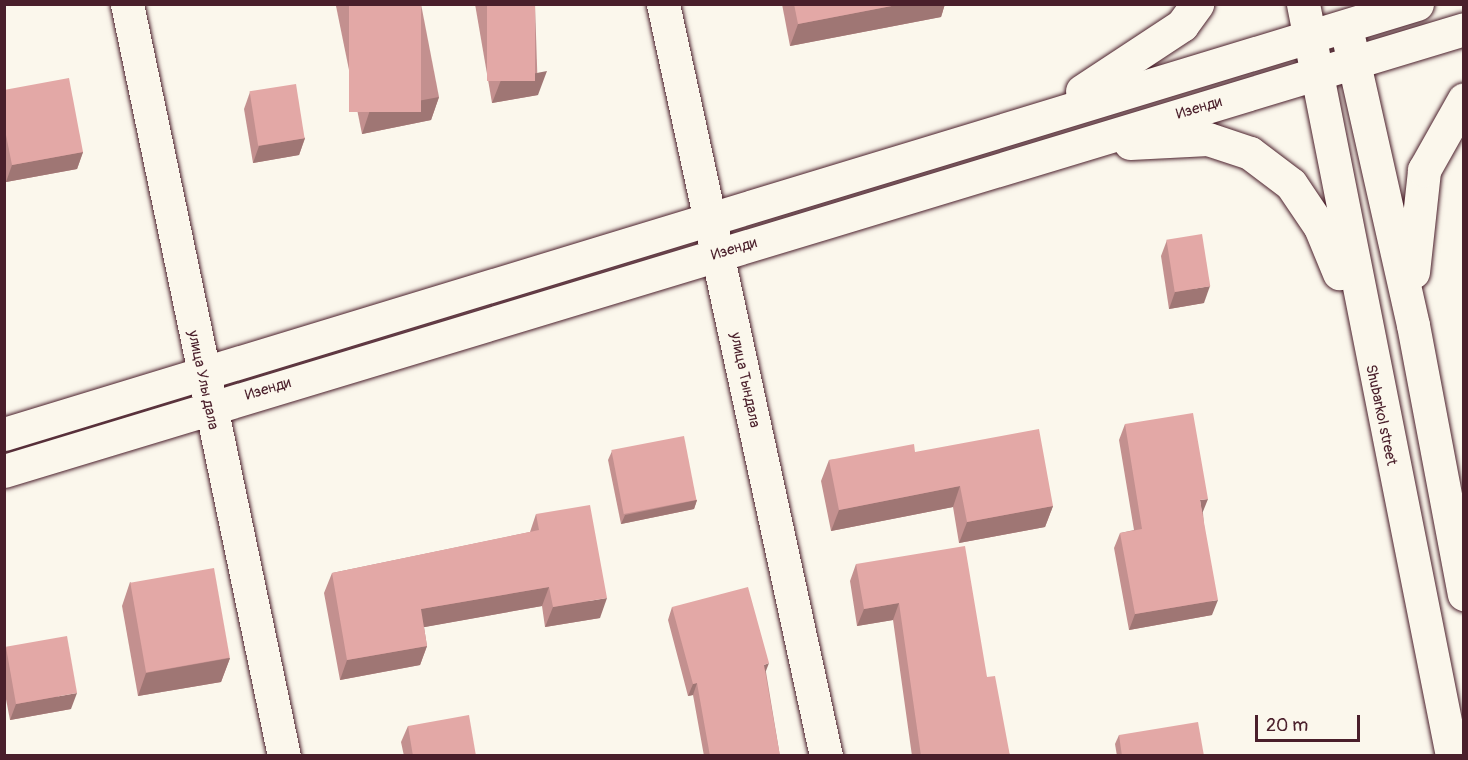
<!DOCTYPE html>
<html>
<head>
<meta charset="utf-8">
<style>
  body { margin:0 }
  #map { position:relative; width:1468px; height:760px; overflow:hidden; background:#fbf7ec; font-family:Pangolin,sans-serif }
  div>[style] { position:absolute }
  .roads { filter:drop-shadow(0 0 2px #4a1f2b) drop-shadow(0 0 2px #4a1f2b) }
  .street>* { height:33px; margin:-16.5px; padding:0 16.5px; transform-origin:16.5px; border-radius:16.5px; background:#fbf7ec }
  .secondary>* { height:33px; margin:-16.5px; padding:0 16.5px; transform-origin:16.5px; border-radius:16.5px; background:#fbf7ec }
  .wall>* { inset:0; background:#c3908f }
  .shaded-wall>* { inset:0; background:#9f7674 }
  .building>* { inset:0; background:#e3a8a6; transform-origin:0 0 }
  span { translate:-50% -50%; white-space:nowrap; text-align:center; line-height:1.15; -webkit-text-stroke:6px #fbf7ec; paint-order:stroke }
  .street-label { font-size:15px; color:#4a1f2b }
  .frame { position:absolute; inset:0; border:6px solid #4a1f2b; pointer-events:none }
  .scale { position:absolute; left:1255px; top:715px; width:105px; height:27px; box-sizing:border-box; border:3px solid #4a1f2b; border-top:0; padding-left:8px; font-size:18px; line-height:21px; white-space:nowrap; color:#4a1f2b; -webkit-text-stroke:4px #fbf7ec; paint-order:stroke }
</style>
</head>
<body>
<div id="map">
  <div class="roads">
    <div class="street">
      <div style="left:127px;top:4px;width:768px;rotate:78.21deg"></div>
      <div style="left:663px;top:4px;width:769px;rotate:77.77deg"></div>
    </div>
    <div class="secondary">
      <div style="left:1303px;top:4px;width:767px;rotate:78.79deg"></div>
      <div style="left:1349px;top:41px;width:291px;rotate:77.3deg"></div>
      <div style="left:1413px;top:325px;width:274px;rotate:79.3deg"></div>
      <div style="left:1082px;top:91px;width:120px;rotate:-33.4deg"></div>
      <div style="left:1182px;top:25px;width:26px;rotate:-54deg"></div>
      <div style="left:1130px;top:143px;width:78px;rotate:-2.9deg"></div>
      <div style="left:1208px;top:139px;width:44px;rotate:18.4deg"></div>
      <div style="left:1250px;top:153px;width:51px;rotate:37.1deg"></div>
      <div style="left:1291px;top:184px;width:52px;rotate:56deg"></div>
      <div style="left:1320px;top:227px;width:50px;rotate:67.6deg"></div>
      <div style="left:1413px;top:272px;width:103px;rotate:-83.8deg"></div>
      <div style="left:1424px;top:170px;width:81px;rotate:-60.6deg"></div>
      <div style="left:4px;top:434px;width:1477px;rotate:-16.93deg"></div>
      <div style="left:4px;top:471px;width:1525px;rotate:-16.84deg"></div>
    </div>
  </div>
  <div class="wall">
    <div style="clip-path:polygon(337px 4px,421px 4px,439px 97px,431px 120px,362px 134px,336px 6px)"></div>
    <div style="clip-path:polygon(475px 4px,535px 4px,538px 95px,492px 103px)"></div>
    <div style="clip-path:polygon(782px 4px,945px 4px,941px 17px,790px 46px)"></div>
    <div style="clip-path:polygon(4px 90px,83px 152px,77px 169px,6px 182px,4px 175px)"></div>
    <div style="clip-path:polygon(250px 92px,305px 138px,299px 155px,253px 163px,244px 109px)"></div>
    <div style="clip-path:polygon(1167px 240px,1204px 303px,1169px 309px,1161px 256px)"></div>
    <div style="clip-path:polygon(1125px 424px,1203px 513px,1212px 615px,1129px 630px,1114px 548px,1120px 533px,1134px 530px,1119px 440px)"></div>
    <div style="clip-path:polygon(612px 451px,697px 500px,694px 509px,621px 524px,608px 460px)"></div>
    <div style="clip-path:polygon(915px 452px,1053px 506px,1045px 527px,959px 543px,953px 507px,831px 531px,821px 481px,829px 460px)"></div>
    <div style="clip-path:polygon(536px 514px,600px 618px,545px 627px,542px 606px,424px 627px,427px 646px,420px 665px,340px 680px,324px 593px,332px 573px,530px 532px)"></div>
    <div style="clip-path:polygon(856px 564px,987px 677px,1010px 756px,912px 756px,893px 620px,857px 626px,850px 581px)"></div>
    <div style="clip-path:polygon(130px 582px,230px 658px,221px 682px,138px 696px,122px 606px)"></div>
    <div style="clip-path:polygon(672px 607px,766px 672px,780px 756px,704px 756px,693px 695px,688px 696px,668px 620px)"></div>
    <div style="clip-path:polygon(6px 647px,71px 709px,10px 720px,4px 689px,4px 651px)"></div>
    <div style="clip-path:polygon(408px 726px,476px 756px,404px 756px,401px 742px)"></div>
    <div style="clip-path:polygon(1119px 735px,1204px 756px,1117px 756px,1115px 744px)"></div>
  </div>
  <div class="shaded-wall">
    <div style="clip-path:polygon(902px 4px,945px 4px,941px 17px,790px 46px,798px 24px)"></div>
    <div style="clip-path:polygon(547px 71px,538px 95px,492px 103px,501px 80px)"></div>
    <div style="clip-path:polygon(439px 97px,431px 120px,362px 134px,370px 110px)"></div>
    <div style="clip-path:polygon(305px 138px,299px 155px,253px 163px,259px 146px)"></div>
    <div style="clip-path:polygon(83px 152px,77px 169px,6px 182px,12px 165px)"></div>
    <div style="clip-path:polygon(1210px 286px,1204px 303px,1169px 309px,1175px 292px)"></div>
    <div style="clip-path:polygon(960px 486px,953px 507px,831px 531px,839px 510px)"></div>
    <div style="clip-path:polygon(1208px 499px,1202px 514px,1200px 500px)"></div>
    <div style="clip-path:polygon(697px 500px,694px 509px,621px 524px,625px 515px)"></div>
    <div style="clip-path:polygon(1053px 506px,1045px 527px,959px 543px,967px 522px)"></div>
    <div style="clip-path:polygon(549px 587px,542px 606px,414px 629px,421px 609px)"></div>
    <div style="clip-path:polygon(607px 598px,600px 618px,545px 627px,553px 607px)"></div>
    <div style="clip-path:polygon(1218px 600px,1212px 615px,1129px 630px,1135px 614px)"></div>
    <div style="clip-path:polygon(899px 603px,893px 620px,857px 626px,864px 609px)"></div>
    <div style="clip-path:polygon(427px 646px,420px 665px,340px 680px,347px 660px)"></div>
    <div style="clip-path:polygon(230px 658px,221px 682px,138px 696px,146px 673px)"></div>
    <div style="clip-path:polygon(769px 663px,764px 676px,764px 665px)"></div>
    <div style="clip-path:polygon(697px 683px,693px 695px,688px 696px,693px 684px)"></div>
    <div style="clip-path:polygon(77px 693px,71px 709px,10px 720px,16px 704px)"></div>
  </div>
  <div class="building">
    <div style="left:349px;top:4px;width:72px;height:108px"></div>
    <div style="left:487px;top:4px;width:48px;height:77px"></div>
    <div style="clip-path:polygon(794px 4px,902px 4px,798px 24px)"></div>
    <div style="clip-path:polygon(69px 78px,83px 152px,12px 165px,4px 125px,4px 90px)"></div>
    <div style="left:296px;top:84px;width:55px;height:47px;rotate:81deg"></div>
    <div style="left:1202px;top:234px;width:53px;height:36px;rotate:81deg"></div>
    <div style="clip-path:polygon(1193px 413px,1208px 499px,1200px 500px,1218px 600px,1135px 614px,1120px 533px,1142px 529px,1125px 424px)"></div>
    <div style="clip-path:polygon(1039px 429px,1053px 506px,967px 522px,960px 486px,839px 510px,829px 460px,914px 444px,915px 452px)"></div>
    <div style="left:684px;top:436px;width:65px;height:74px;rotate:79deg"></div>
    <div style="clip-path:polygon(590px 505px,607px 598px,553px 607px,549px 587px,421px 609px,427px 646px,347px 660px,332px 573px,539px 530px,536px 514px)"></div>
    <div style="clip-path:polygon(965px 546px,987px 677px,995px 676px,1010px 756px,921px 756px,899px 603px,864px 609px,856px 564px)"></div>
    <div style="left:214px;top:568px;width:91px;height:85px;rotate:80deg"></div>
    <div style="clip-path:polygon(748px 587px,769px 663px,764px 665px,780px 756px,710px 756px,697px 683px,693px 684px,672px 607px)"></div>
    <div style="left:67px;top:636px;width:58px;height:62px;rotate:80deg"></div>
    <div style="clip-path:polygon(469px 715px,476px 756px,413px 756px,408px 726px)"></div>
    <div style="clip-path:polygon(1198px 722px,1204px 756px,1122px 756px,1119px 735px)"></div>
  </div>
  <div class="street-label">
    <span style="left:1199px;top:108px;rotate:-17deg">Изенди</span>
    <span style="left:734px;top:249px;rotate:-17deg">Изенди</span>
    <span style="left:203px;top:380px;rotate:78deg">улица Улы дала</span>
    <span style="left:745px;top:380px;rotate:78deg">улица Тындала</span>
    <span style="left:268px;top:389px;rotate:-17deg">Изенди</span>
    <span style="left:1381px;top:415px;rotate:78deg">Shubarkol street</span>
  </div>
  <div class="frame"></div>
  <div class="scale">20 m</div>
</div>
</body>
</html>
